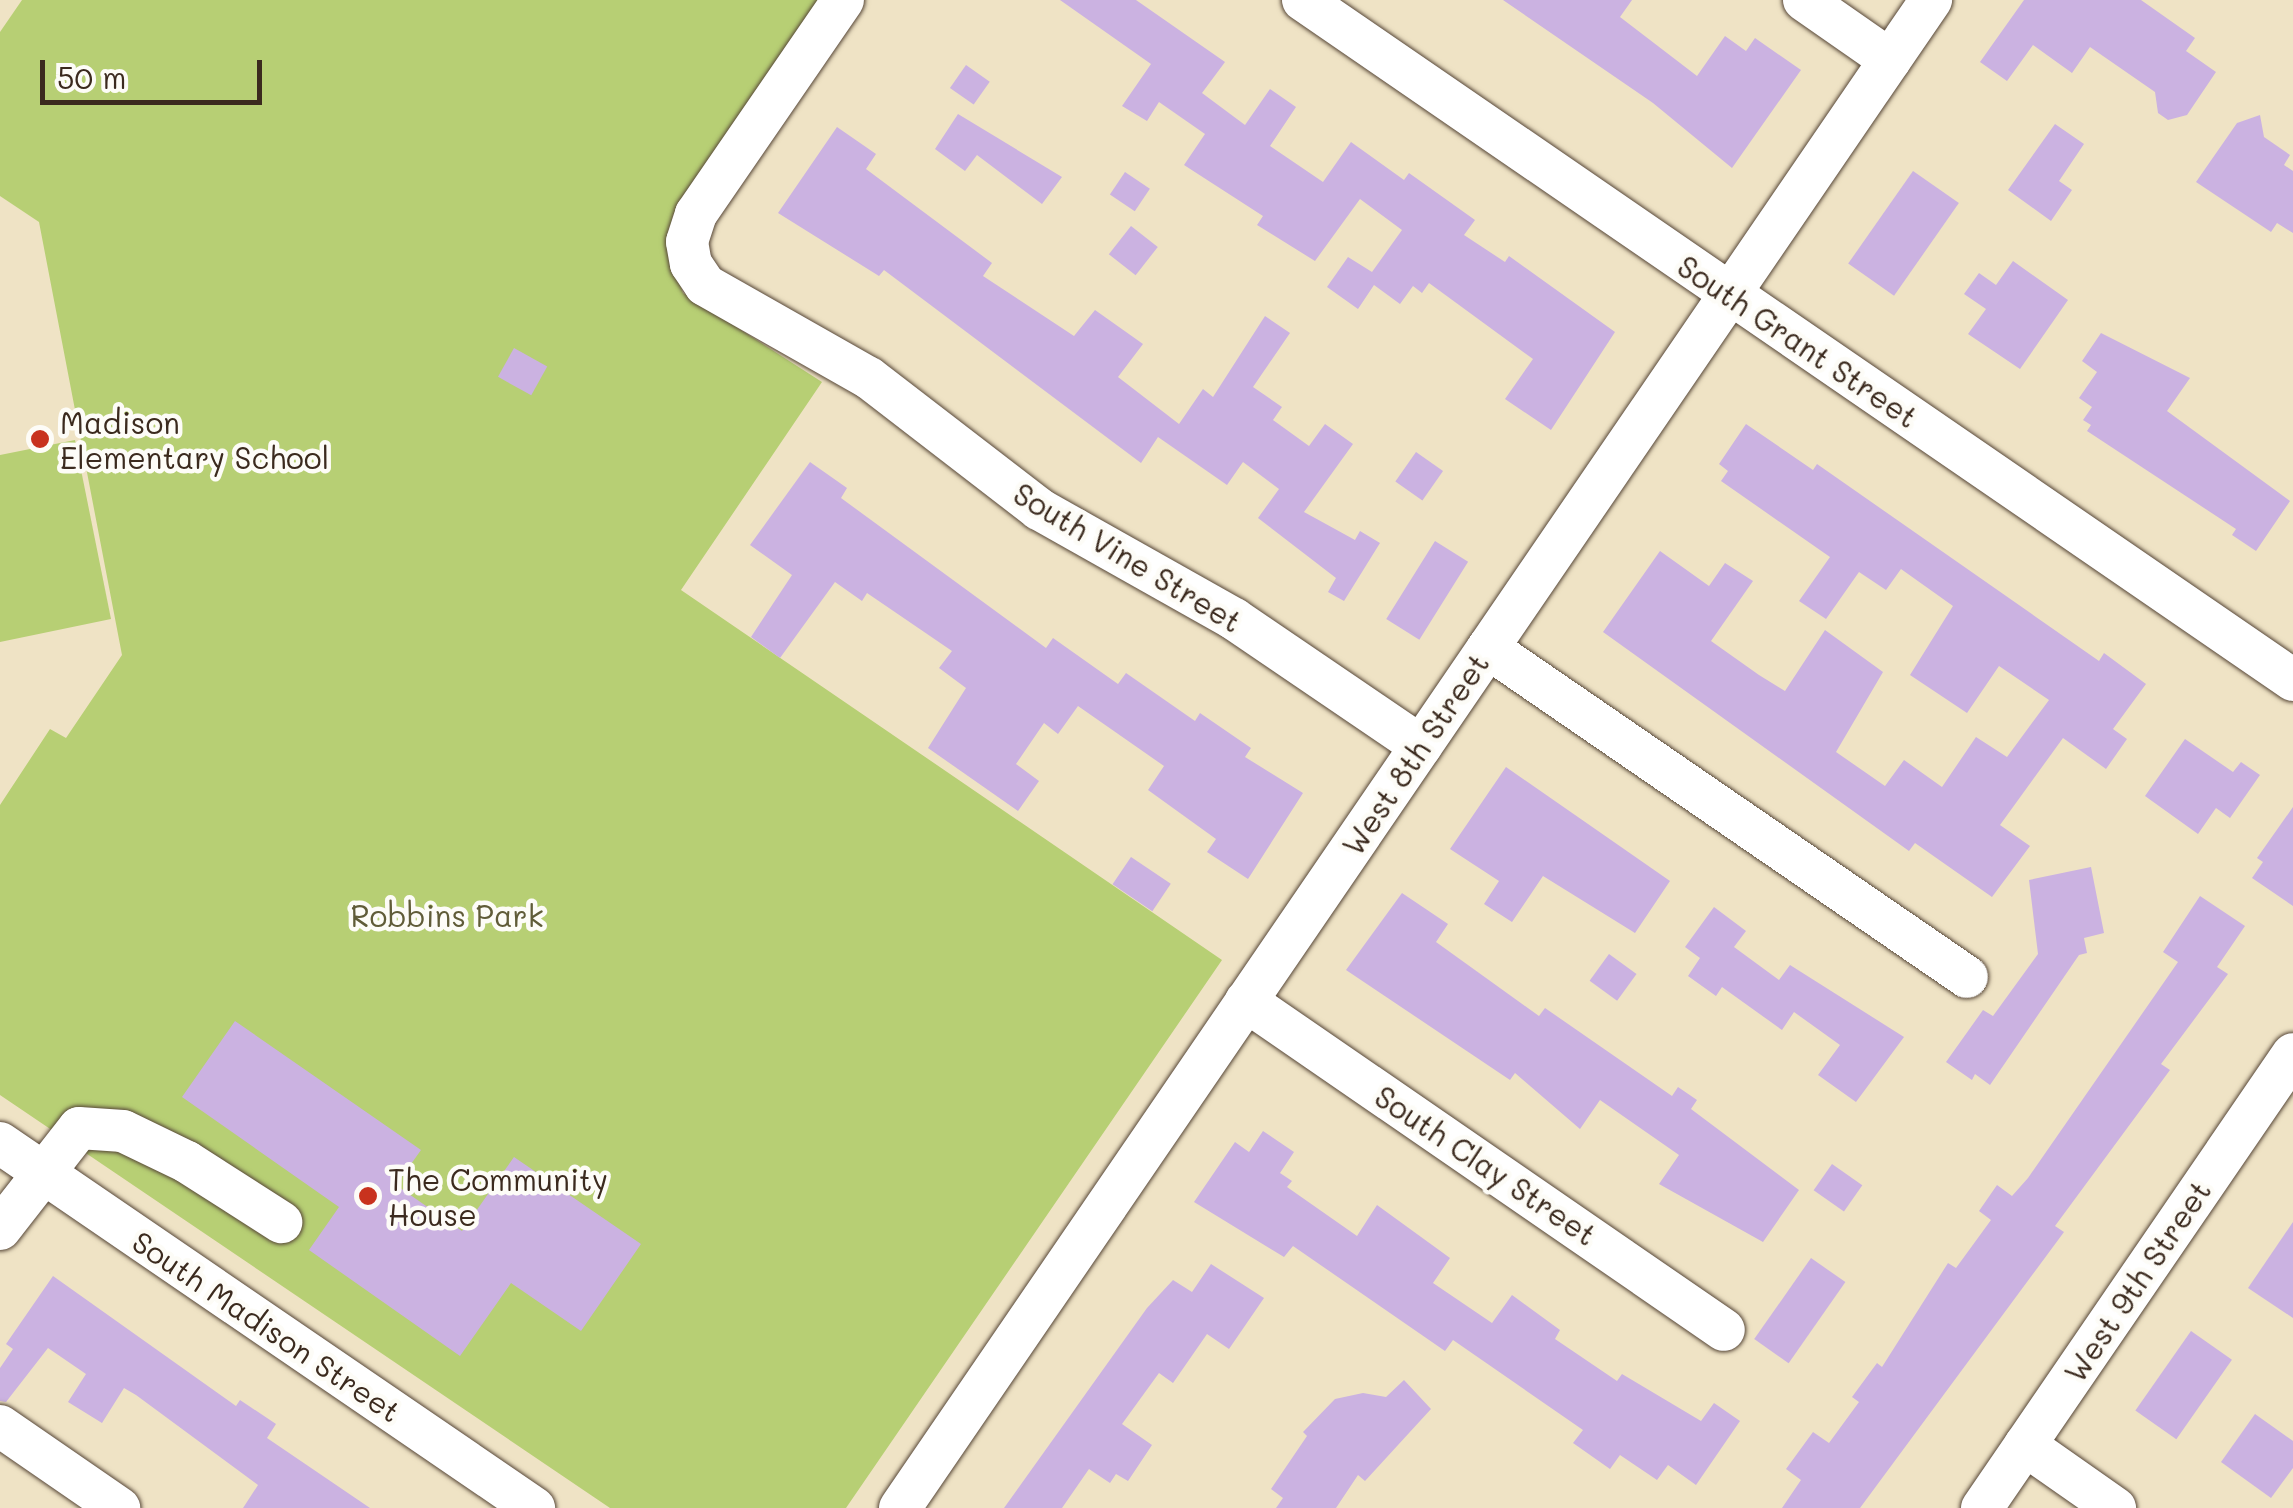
<!DOCTYPE html>
<html>
<head>
<meta charset="utf-8">
<style>
  body { margin:0 }
  #map { position:relative; width:2293px; height:1508px; overflow:hidden; background:#efe3c5; font-family:Mali,sans-serif }
  div>[style] { position:absolute }
  .green>* { inset:0; background:#b7cf74 }
  .building>* { inset:0; background:#cbb2e1; transform-origin:0 0 }
  .roads { filter:drop-shadow(0 0 2px #564637) drop-shadow(0 0 2px #564637) }
  .minor>* { height:42px; margin:-21px; padding:0 21px; transform-origin:21px; border-radius:21px; background:#fff }
  .dots>* { width:28px; height:28px; translate:-50% -50%; box-sizing:border-box; border:5px solid #fdfcf7; border-radius:50% }
  span { translate:-50% -50%; white-space:nowrap; text-align:center; line-height:1.15; -webkit-text-stroke:9px #fdfcf7; paint-order:stroke }
  .street-label { font-size:30px; color:#3b2a1e }
  .poi-label { font-size:30px; color:#3b2a1e }
  .left { translate:0 -50%; text-align:left }
  .park-label { font-size:30px; color:#605c38 }
  .scale { position:absolute; left:40px; top:60px; width:222px; height:45px; box-sizing:border-box; border:5px solid #3b2a1e; border-top:0; padding-left:12px; font-size:30px; line-height:35px; white-space:nowrap; color:#3b2a1e; -webkit-text-stroke:8px #fdfcf7; paint-order:stroke }
</style>
</head>
<body>
<div id="map">
  <div class="green">
    <div style="clip-path:polygon(22px 0,820px 0,673px 215px,667px 249px,683px 293px,822px 382px,681px 590px,1222px 960px,846px 1508px,610px 1508px,0 1095px,0 805px,50px 729px,66px 738px,122px 655px,39px 222px,0 196px,0 32px)"></div>
    <div style="clip-path:polygon(75px 440px,111px 619px,0 642px,0 455px)"></div>
  </div>
  <div class="building">
    <div style="clip-path:polygon(1060px 0,1136px 0,1225px 62px,1202px 93px,1245px 125px,1270px 89px,1296px 107px,1270px 146px,1323px 182px,1351px 142px,1404px 180px,1409px 173px,1475px 220px,1464px 235px,1505px 262px,1509px 256px,1615px 332px,1551px 430px,1505px 399px,1533px 359px,1429px 283px,1422px 293px,1413px 286px,1400px 304px,1374px 285px,1358px 309px,1327px 287px,1348px 257px,1372px 272px,1402px 230px,1360px 199px,1315px 261px,1257px 225px,1263px 216px,1184px 165px,1205px 134px,1159px 102px,1147px 121px,1122px 106px,1151px 64px)"></div>
    <div style="clip-path:polygon(1503px 0,1632px 0,1620px 17px,1697px 76px,1725px 36px,1746px 51px,1755px 38px,1801px 70px,1732px 168px,1653px 103px)"></div>
    <div style="clip-path:polygon(2024px 0,2141px 0,2195px 38px,2186px 51px,2216px 72px,2187px 115px,2168px 120px,2158px 113px,2155px 92px,2090px 47px,2072px 73px,2033px 45px,2007px 81px,1980px 62px)"></div>
    <div style="left:966px;top:65px;width:29px;height:28px;rotate:35deg"></div>
    <div style="clip-path:polygon(958px 114px,1062px 177px,1042px 204px,977px 155px,965px 171px,935px 149px)"></div>
    <div style="clip-path:polygon(2260px 115px,2264px 137px,2290px 155px,2284px 165px,2293px 171px,2293px 233px,2277px 223px,2271px 232px,2196px 182px,2237px 123px)"></div>
    <div style="clip-path:polygon(2055px 124px,2084px 144px,2059px 181px,2072px 190px,2051px 221px,2008px 190px)"></div>
    <div style="clip-path:polygon(837px 127px,876px 154px,866px 169px,992px 263px,983px 276px,1074px 336px,1095px 310px,1143px 344px,1118px 377px,1179px 424px,1203px 389px,1213px 397px,1265px 316px,1290px 333px,1253px 387px,1282px 407px,1273px 420px,1309px 446px,1325px 424px,1353px 444px,1304px 512px,1355px 540px,1360px 531px,1380px 543px,1344px 601px,1328px 592px,1336px 578px,1258px 518px,1279px 489px,1243px 462px,1227px 485px,1158px 437px,1141px 463px,884px 270px,879px 276px,778px 213px)"></div>
    <div style="left:1913px;top:171px;width:56px;height:113px;rotate:35deg"></div>
    <div style="left:1125px;top:172px;width:30px;height:27px;rotate:34deg"></div>
    <div style="left:1131px;top:226px;width:34px;height:36px;rotate:38deg"></div>
    <div style="clip-path:polygon(2013px 261px,2068px 300px,2020px 369px,1968px 334px,1986px 309px,1964px 294px,1979px 273px,1996px 285px)"></div>
    <div style="clip-path:polygon(2101px 333px,2190px 378px,2167px 411px,2290px 501px,2256px 551px,2232px 535px,2236px 529px,2087px 431px,2091px 425px,2083px 420px,2092px 407px,2079px 398px,2097px 372px,2082px 361px)"></div>
    <div style="left:514px;top:348px;width:38px;height:33px;rotate:29deg"></div>
    <div style="clip-path:polygon(1746px 424px,1813px 470px,1817px 464px,2099px 661px,2104px 653px,2146px 684px,2113px 729px,2127px 739px,2106px 769px,2063px 738px,2000px 825px,2030px 846px,1992px 897px,1915px 843px,1909px 851px,1603px 632px,1660px 551px,1709px 586px,1725px 563px,1753px 581px,1711px 641px,1759px 675px,1785px 691px,1825px 630px,1883px 672px,1836px 752px,1885px 786px,1904px 760px,1942px 787px,1976px 737px,2007px 757px,2049px 700px,1999px 666px,1967px 713px,1910px 675px,1953px 606px,1901px 569px,1886px 590px,1859px 572px,1826px 619px,1799px 601px,1830px 557px,1721px 481px,1728px 471px,1719px 464px)"></div>
    <div style="left:1416px;top:452px;width:33px;height:36px;rotate:35deg"></div>
    <div style="clip-path:polygon(810px 462px,847px 488px,841px 498px,1046px 648px,1053px 638px,1118px 684px,1126px 673px,1195px 721px,1200px 713px,1251px 748px,1245px 757px,1303px 793px,1248px 879px,1207px 852px,1216px 839px,1148px 790px,1164px 766px,1078px 706px,1058px 734px,1044px 723px,1016px 764px,1039px 781px,1018px 811px,928px 748px,966px 688px,939px 668px,952px 651px,867px 593px,862px 601px,835px 582px,780px 658px,751px 637px,792px 575px,750px 545px)"></div>
    <div style="left:1435px;top:541px;width:39px;height:92px;rotate:32deg"></div>
    <div style="clip-path:polygon(2185px 739px,2233px 772px,2241px 762px,2260px 775px,2230px 818px,2216px 808px,2198px 834px,2145px 796px)"></div>
    <div style="clip-path:polygon(1506px 767px,1670px 881px,1635px 933px,1543px 876px,1512px 922px,1484px 904px,1499px 881px,1450px 849px)"></div>
    <div style="clip-path:polygon(2293px 807px,2293px 906px,2252px 878px,2263px 862px,2257px 858px)"></div>
    <div style="left:1131px;top:857px;width:48px;height:33px;rotate:34deg"></div>
    <div style="clip-path:polygon(2091px 867px,2104px 933px,2084px 938px,2087px 953px,2079px 955px,1990px 1085px,1975px 1074px,1972px 1080px,1946px 1062px,1983px 1010px,1993px 1016px,2038px 954px,2029px 880px)"></div>
    <div style="clip-path:polygon(1402px 893px,1448px 924px,1436px 942px,1539px 1016px,1545px 1008px,1672px 1096px,1678px 1087px,1697px 1100px,1691px 1109px,1799px 1190px,1763px 1242px,1659px 1184px,1679px 1155px,1600px 1100px,1580px 1129px,1515px 1073px,1510px 1080px,1346px 970px)"></div>
    <div style="clip-path:polygon(2200px 896px,2245px 926px,2217px 967px,2228px 974px,2161px 1064px,2170px 1070px,2055px 1226px,2064px 1232px,1860px 1508px,1782px 1508px,1801px 1480px,1786px 1469px,1813px 1432px,1829px 1443px,1859px 1402px,1852px 1397px,1877px 1363px,1882px 1367px,1948px 1263px,1956px 1268px,1991px 1220px,1979px 1211px,1997px 1185px,2012px 1196px,2028px 1178px,2178px 962px,2163px 952px)"></div>
    <div style="clip-path:polygon(1714px 907px,1746px 931px,1734px 947px,1779px 980px,1790px 965px,1904px 1037px,1856px 1102px,1818px 1075px,1840px 1045px,1794px 1012px,1782px 1030px,1722px 987px,1716px 996px,1688px 976px,1700px 958px,1685px 947px)"></div>
    <div style="left:1609px;top:954px;width:34px;height:33px;rotate:36deg"></div>
    <div style="clip-path:polygon(235px 1021px,421px 1150px,396px 1185px,462px 1231px,514px 1157px,641px 1244px,581px 1331px,511px 1283px,460px 1356px,309px 1250px,339px 1207px,182px 1097px)"></div>
    <div style="clip-path:polygon(1263px 1131px,1294px 1152px,1280px 1173px,1292px 1181px,1287px 1187px,1357px 1236px,1377px 1205px,1450px 1258px,1433px 1283px,1492px 1323px,1512px 1295px,1560px 1330px,1555px 1339px,1617px 1381px,1622px 1374px,1701px 1421px,1714px 1403px,1740px 1421px,1696px 1485px,1668px 1465px,1657px 1480px,1620px 1455px,1610px 1469px,1573px 1443px,1583px 1430px,1453px 1340px,1445px 1351px,1293px 1246px,1284px 1257px,1194px 1202px,1235px 1142px,1249px 1152px)"></div>
    <div style="left:1832px;top:1164px;width:37px;height:32px;rotate:35deg"></div>
    <div style="clip-path:polygon(2293px 1222px,2293px 1318px,2248px 1288px)"></div>
    <div style="left:1811px;top:1258px;width:42px;height:99px;rotate:35deg"></div>
    <div style="clip-path:polygon(1211px 1264px,1264px 1298px,1229px 1349px,1207px 1334px,1173px 1383px,1159px 1373px,1122px 1424px,1152px 1445px,1128px 1481px,1116px 1474px,1110px 1483px,1089px 1469px,1062px 1508px,1004px 1508px,1147px 1308px,1173px 1280px,1192px 1292px)"></div>
    <div style="clip-path:polygon(53px 1276px,236px 1406px,240px 1400px,276px 1424px,267px 1438px,370px 1508px,243px 1508px,258px 1485px,136px 1395px,124px 1388px,102px 1423px,68px 1402px,86px 1374px,48px 1348px,6px 1402px,0 1401px,0 1368px,13px 1349px,6px 1344px)"></div>
    <div style="left:2191px;top:1331px;width:50px;height:97px;rotate:35deg"></div>
    <div style="clip-path:polygon(1404px 1380px,1431px 1409px,1365px 1481px,1358px 1475px,1336px 1508px,1276px 1508px,1283px 1498px,1271px 1489px,1307px 1436px,1303px 1432px,1335px 1399px,1363px 1393px,1386px 1397px)"></div>
    <div style="clip-path:polygon(2255px 1414px,2293px 1441px,2293px 1468px,2271px 1498px,2221px 1462px)"></div>
  </div>
  <div class="roads">
    <div class="minor">
      <div style="left:843px;top:0;width:260px;rotate:124.5deg"></div>
      <div style="left:696px;top:214px;width:29px;rotate:108deg"></div>
      <div style="left:687px;top:242px;width:22px;rotate:80deg"></div>
      <div style="left:691px;top:264px;width:25px;rotate:56deg"></div>
      <div style="left:705px;top:285px;width:189px;rotate:29.6deg"></div>
      <div style="left:869px;top:378px;width:215px;rotate:37.6deg"></div>
      <div style="left:1039px;top:509px;width:224px;rotate:29.4deg"></div>
      <div style="left:1234px;top:619px;width:226px;rotate:34.2deg"></div>
      <div style="left:1303px;top:0;width:1201px;rotate:34.48deg"></div>
      <div style="left:1804px;top:0;width:105px;rotate:34.9deg"></div>
      <div style="left:1488px;top:648px;width:581px;rotate:34.48deg"></div>
      <div style="left:1246px;top:1001px;width:580px;rotate:34.54deg"></div>
      <div style="left:0;top:1143px;width:647px;rotate:34.35deg"></div>
      <div style="left:0;top:1229px;width:128px;rotate:-52deg"></div>
      <div style="left:79px;top:1128px;width:44px;rotate:3.9deg"></div>
      <div style="left:123px;top:1131px;width:71px;rotate:25.8deg"></div>
      <div style="left:187px;top:1162px;width:112px;rotate:32.6deg"></div>
      <div style="left:0;top:1426px;width:145px;rotate:34.6deg"></div>
      <div style="left:2025px;top:1445px;width:110px;rotate:35deg"></div>
      <div style="left:900px;top:1508px;width:1827px;rotate:-55.64deg"></div>
      <div style="left:1982px;top:1508px;width:550px;rotate:-55.59deg"></div>
    </div>
  </div>
  <div class="dots">
    <div style="left:40px;top:439px;background:#c8321e"></div>
    <div style="left:368px;top:1196px;background:#c8321e"></div>
  </div>
  <div class="street-label">
    <span style="left:1798px;top:341px;rotate:34deg">South Grant Street</span>
    <span style="left:1128px;top:557px;rotate:31deg">South Vine Street</span>
    <span style="left:1415px;top:754px;rotate:-56deg">West 8th Street</span>
    <span style="left:1486px;top:1165px;rotate:34deg">South Clay Street</span>
    <span style="left:2137px;top:1281px;rotate:-56deg">West 9th Street</span>
    <span style="left:267px;top:1326px;rotate:34deg">South Madison Street</span>
  </div>
  <div class="poi-label">
    <span class="left" style="left:60px;top:439px">Madison<br>Elementary School</span>
    <span class="left" style="left:388px;top:1196px">The Community<br>House</span>
  </div>
  <div class="park-label">
    <span style="left:447px;top:915px">Robbins Park</span>
  </div>
  <div class="scale">50 m</div>
</div>
</body>
</html>
